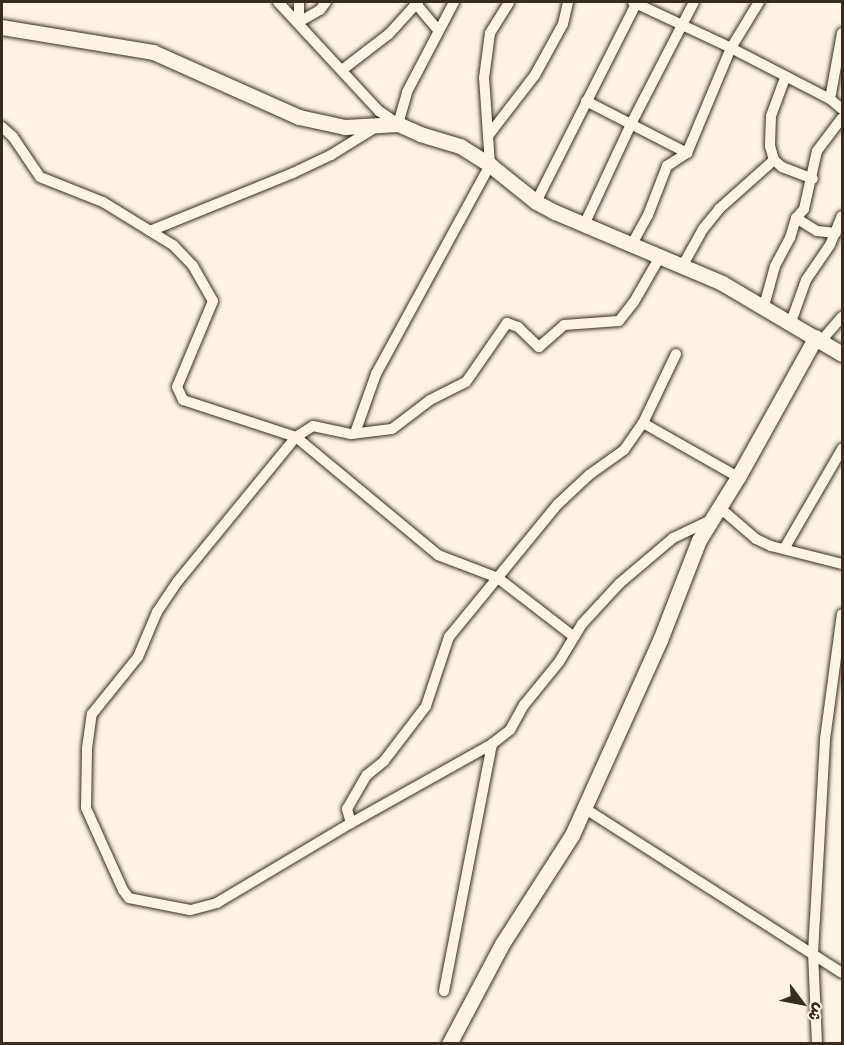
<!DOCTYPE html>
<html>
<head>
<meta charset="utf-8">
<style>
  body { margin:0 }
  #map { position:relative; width:844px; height:1045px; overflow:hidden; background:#fcf5e5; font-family:"Patrick Hand","Playpen Sans Arabic",sans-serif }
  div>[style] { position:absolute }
  .roads { filter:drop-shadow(0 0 2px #3b2a1e) drop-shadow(0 0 2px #3b2a1e) }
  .minor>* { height:10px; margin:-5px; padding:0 5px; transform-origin:5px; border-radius:5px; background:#fcf5e5 }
  .secondary>* { height:15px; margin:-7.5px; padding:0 7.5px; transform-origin:7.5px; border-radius:7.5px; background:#fcf5e5 }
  span { translate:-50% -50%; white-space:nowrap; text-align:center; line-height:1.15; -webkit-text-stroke:4.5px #fcf5e5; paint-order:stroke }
  .frame { position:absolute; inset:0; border:3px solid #3b2a1e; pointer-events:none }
  .north { position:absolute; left:772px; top:973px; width:60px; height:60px; -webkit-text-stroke:4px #fcf5e5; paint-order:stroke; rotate:122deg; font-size:16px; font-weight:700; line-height:24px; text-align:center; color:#3b2a1e }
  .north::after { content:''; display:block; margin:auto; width:21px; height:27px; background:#3b2a1e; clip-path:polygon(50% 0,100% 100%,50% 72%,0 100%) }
</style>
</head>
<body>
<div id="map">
  <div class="roads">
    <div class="minor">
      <div style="left:278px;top:2px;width:149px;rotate:47.2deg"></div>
      <div style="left:379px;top:111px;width:23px;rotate:34deg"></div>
      <div style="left:398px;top:124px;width:33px;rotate:-74deg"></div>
      <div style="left:407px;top:92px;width:102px;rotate:-62.4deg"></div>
      <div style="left:633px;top:2px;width:108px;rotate:25.1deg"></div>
      <div style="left:731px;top:48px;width:111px;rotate:27.3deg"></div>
      <div style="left:830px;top:99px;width:16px;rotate:40deg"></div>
      <div style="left:417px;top:5px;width:33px;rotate:50deg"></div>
      <div style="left:299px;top:22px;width:24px;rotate:-30deg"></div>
      <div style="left:320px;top:10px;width:10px;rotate:-53deg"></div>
      <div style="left:299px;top:22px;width:20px;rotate:-90deg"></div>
      <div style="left:342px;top:70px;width:59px;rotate:-37.5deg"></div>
      <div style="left:389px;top:34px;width:43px;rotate:-47.8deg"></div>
      <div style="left:785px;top:78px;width:40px;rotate:110.2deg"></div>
      <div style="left:771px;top:116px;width:30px;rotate:92deg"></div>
      <div style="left:770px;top:146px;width:15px;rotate:74deg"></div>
      <div style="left:774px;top:160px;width:11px;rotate:41deg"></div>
      <div style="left:782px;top:167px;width:33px;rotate:21deg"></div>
      <div style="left:830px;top:99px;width:67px;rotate:-79.7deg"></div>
      <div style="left:586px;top:101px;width:114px;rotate:27.2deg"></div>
      <div style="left:2px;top:127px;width:15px;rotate:42deg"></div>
      <div style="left:13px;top:137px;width:48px;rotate:56deg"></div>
      <div style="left:40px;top:177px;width:68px;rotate:21.6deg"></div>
      <div style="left:103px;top:202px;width:82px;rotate:31.6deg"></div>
      <div style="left:173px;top:245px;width:29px;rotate:46deg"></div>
      <div style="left:193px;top:266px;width:40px;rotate:60.3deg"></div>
      <div style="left:213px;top:301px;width:93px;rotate:112.7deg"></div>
      <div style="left:177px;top:387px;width:14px;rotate:65deg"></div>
      <div style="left:183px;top:400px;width:119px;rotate:18.1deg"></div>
      <div style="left:296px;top:437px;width:185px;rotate:39.7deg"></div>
      <div style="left:438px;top:555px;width:64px;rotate:21deg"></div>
      <div style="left:498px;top:578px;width:95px;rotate:37.7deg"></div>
      <div style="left:488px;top:136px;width:77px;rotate:-52.4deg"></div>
      <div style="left:535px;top:75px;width:58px;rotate:-61.2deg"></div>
      <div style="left:563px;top:24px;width:23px;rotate:-77deg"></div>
      <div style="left:536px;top:202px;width:224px;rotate:-63.2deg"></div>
      <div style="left:796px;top:218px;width:25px;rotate:32deg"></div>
      <div style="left:817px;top:231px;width:19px;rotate:6deg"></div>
      <div style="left:584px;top:225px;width:111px;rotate:-65deg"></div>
      <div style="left:631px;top:124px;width:137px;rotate:-62.7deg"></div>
      <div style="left:150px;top:231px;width:154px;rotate:-22.1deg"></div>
      <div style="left:293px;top:173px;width:42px;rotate:-25.3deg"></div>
      <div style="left:331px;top:155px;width:55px;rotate:-31.7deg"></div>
      <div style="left:632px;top:244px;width:33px;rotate:-61deg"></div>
      <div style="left:648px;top:215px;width:53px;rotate:-68.8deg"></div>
      <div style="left:667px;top:166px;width:24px;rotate:-33deg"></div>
      <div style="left:687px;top:153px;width:114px;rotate:-67.3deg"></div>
      <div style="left:731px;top:48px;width:54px;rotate:-58.7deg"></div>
      <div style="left:683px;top:265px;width:41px;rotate:-60.9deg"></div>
      <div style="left:703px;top:229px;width:26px;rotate:-51deg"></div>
      <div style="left:719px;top:209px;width:74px;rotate:-41.7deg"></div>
      <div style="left:764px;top:306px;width:41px;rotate:-74.6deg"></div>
      <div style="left:775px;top:266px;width:32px;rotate:-62deg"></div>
      <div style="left:790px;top:238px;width:21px;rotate:-73deg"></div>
      <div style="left:796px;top:218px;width:12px;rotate:-48deg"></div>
      <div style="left:804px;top:209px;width:59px;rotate:-77.4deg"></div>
      <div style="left:817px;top:151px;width:41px;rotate:-52.9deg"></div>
      <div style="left:791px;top:322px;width:45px;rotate:-70.3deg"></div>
      <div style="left:806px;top:280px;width:42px;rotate:-55.6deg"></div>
      <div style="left:830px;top:245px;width:31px;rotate:-68deg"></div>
      <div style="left:821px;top:341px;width:32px;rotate:-49deg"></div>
      <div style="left:676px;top:354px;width:76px;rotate:115.6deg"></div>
      <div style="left:643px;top:423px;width:109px;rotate:29.6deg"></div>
      <div style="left:355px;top:433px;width:63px;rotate:-70.4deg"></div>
      <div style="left:376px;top:374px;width:238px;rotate:-61.4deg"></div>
      <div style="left:490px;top:165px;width:87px;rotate:-93.9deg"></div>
      <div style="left:484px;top:78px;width:45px;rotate:-82.4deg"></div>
      <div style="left:490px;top:33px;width:36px;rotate:-58deg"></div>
      <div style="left:719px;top:507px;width:49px;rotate:40.9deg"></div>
      <div style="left:756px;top:539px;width:17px;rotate:25deg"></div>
      <div style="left:771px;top:546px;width:73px;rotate:14.2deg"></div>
      <div style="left:784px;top:549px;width:116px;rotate:-59.9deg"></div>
      <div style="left:492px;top:744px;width:162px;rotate:150.7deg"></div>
      <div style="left:351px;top:823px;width:156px;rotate:149.2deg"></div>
      <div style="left:217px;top:903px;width:28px;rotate:165deg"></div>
      <div style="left:190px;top:910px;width:62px;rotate:-168.9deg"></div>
      <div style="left:129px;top:898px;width:10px;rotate:-127deg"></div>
      <div style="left:123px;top:890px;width:90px;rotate:-114.3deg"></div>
      <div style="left:86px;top:808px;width:60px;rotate:-89deg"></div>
      <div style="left:87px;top:748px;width:34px;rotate:-82deg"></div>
      <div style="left:92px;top:714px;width:73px;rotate:-51.1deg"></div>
      <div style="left:138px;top:657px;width:49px;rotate:-67.1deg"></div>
      <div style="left:157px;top:612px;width:37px;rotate:-56deg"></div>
      <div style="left:178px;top:581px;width:186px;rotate:-50.7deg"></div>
      <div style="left:296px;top:437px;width:20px;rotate:-33deg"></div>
      <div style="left:313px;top:426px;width:39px;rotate:12deg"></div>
      <div style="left:351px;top:434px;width:41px;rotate:-7deg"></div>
      <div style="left:392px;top:429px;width:48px;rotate:-37.3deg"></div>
      <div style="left:430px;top:400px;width:40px;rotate:-26.6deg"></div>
      <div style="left:466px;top:382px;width:72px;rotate:-55.2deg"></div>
      <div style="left:507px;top:323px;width:12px;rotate:20deg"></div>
      <div style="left:518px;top:327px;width:29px;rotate:44deg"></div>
      <div style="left:539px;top:347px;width:33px;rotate:-41deg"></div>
      <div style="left:564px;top:325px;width:55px;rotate:-4.2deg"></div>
      <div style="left:619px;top:321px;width:24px;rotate:-52deg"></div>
      <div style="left:634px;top:302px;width:54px;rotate:-60.1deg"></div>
      <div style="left:584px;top:808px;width:306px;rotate:32.6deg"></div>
      <div style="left:351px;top:823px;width:15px;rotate:-106deg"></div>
      <div style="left:347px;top:809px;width:39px;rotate:-60deg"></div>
      <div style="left:367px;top:775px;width:22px;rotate:-39deg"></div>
      <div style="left:384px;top:761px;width:69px;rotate:-52.6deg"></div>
      <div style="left:426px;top:706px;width:73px;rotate:-71.6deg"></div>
      <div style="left:449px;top:637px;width:172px;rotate:-50.7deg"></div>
      <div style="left:558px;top:504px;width:42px;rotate:-43.1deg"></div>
      <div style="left:589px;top:475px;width:43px;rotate:-35.5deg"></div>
      <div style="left:624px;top:450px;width:33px;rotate:-55deg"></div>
      <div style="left:444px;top:991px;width:252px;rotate:-79deg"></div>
      <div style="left:492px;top:744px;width:23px;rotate:-38deg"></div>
      <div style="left:510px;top:730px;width:29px;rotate:-61deg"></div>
      <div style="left:524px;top:705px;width:55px;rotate:-50.9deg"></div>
      <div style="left:559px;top:662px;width:44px;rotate:-58.8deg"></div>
      <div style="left:582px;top:624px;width:56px;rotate:-47.2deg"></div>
      <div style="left:620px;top:583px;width:70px;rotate:-40.3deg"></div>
      <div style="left:673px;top:538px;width:42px;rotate:-25.3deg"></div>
      <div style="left:817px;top:1044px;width:90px;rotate:-92.5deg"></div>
      <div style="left:813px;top:954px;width:35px;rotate:-87deg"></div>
      <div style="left:815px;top:919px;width:180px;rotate:-86.8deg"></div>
      <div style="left:825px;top:739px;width:126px;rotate:-82.3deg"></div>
    </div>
    <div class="secondary">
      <div style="left:2px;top:27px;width:153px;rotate:9.4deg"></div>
      <div style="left:153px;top:52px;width:160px;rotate:24deg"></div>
      <div style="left:299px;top:117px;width:47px;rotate:12.3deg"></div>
      <div style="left:345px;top:127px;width:53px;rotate:-3.2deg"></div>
      <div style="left:398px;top:124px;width:24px;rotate:24deg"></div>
      <div style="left:420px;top:134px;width:42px;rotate:16.7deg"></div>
      <div style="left:460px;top:146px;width:36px;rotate:32deg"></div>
      <div style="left:490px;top:165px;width:59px;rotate:38.8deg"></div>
      <div style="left:536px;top:202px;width:21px;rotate:28deg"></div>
      <div style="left:555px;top:212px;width:181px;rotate:23deg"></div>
      <div style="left:722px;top:283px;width:139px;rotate:30.6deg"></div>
      <div style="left:449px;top:1044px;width:113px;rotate:-62.1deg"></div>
      <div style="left:502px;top:944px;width:130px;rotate:-57.3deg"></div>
      <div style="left:572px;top:835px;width:214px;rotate:-65.7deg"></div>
      <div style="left:660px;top:640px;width:107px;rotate:-68.7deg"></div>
      <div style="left:699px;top:540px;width:74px;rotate:-58.2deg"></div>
      <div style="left:738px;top:477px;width:160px;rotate:-60.9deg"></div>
    </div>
  </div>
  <div class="frame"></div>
  <div class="north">ش</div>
</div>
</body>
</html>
